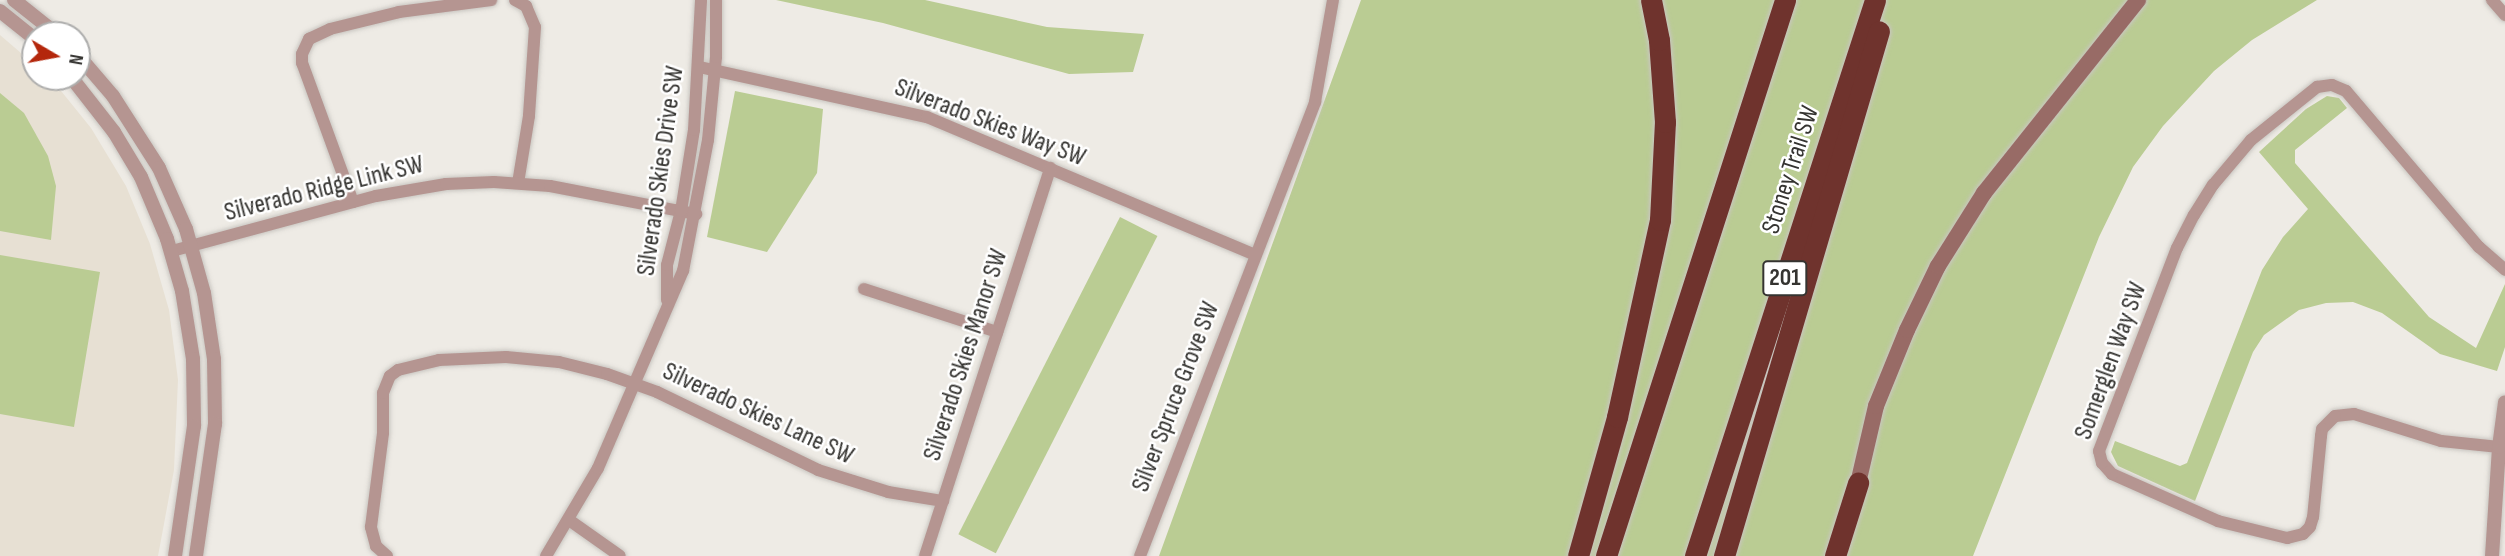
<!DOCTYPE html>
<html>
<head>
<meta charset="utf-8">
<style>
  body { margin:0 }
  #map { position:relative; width:2505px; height:556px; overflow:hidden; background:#eeebe5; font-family:"Sofia Sans Condensed",sans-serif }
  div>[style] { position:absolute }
  .built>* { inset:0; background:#e7e0d3 }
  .green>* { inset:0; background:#bacc93; transform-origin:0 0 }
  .roads { filter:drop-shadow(0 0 2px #c9c6c1) drop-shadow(0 0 2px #c9c6c1) }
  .minor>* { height:12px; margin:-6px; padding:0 6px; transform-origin:6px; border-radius:6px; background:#b59591 }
  .tertiary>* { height:14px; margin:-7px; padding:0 7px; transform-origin:7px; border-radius:7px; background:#b59591 }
  .secondary>* { height:16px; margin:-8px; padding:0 8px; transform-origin:8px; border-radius:8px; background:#986b66 }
  .motorway>* { height:21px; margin:-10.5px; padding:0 10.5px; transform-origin:10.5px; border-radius:10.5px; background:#6f332d }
  span { translate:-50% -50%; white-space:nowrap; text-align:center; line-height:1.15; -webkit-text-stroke:5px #fff; paint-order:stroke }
  .shield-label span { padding:2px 5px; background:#fff; border:2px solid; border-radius:5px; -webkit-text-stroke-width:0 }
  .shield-label { font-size:24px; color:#353431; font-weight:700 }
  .street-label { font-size:26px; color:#353431 }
  .north { position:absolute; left:21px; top:21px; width:70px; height:70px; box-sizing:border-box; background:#fff; border:2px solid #aeaead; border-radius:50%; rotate:100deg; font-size:19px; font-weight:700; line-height:28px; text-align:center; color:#353431 }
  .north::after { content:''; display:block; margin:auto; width:24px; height:32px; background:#b4270c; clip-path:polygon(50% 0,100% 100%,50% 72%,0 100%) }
</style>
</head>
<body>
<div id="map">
  <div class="built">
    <div style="clip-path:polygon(0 35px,35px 65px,35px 77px,48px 77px,53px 81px,91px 128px,126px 186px,150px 244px,169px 310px,178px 380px,174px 470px,158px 556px,0 556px)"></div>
  </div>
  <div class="green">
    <div style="clip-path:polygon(776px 0,925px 0,1047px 27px,1144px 34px,1133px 72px,1069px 74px,883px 23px)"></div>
    <div style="clip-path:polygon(1361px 0,2317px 0,2252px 40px,2214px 71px,2163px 126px,2133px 167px,2099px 237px,1973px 556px,1159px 556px)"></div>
    <div style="clip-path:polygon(735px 91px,823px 109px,817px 173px,767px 252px,707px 237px)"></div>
    <div style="clip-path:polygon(0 93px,24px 113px,48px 156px,56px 186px,51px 240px,0 231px)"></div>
    <div style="clip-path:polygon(2327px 96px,2339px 98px,2347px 108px,2295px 150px,2295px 163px,2429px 317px,2476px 348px,2505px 284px,2505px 347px,2497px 371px,2440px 354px,2382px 313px,2353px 302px,2326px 303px,2299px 310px,2264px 335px,2253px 352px,2195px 501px,2118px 466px,2111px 452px,2115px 441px,2180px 466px,2187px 463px,2262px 270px,2283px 237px,2308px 209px,2259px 152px,2306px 109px)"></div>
    <div style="left:1120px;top:217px;width:42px;height:356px;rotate:27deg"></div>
    <div style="clip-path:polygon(0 255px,100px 272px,74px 427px,0 414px)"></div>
  </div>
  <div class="roads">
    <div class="minor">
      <div style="left:515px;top:0;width:13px;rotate:29deg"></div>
      <div style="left:526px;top:6px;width:23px;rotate:67deg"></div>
      <div style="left:535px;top:27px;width:89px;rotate:93.9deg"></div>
      <div style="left:529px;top:116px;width:68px;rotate:99.3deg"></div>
      <div style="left:2492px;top:0;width:20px;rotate:49deg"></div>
      <div style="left:699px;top:67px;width:233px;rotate:12.4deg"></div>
      <div style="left:927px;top:117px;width:356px;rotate:22.8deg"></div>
      <div style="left:353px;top:202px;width:148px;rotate:-110.1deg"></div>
      <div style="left:302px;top:63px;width:9px;rotate:-90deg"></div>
      <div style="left:302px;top:54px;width:17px;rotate:-65deg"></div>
      <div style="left:309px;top:39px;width:23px;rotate:-25deg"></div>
      <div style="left:330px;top:29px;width:71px;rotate:-13.8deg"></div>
      <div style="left:399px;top:12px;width:93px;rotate:-7.4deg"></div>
      <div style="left:172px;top:251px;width:211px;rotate:-15.1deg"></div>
      <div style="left:376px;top:196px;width:71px;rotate:-9.7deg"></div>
      <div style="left:446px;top:184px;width:48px;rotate:-2.4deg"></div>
      <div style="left:494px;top:182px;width:56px;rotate:4.1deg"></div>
      <div style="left:550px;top:186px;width:149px;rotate:10.9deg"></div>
      <div style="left:864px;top:289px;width:140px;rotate:17.9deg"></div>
      <div style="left:667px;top:300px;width:35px;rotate:-90deg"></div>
      <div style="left:667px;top:265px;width:56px;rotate:-75.5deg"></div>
      <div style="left:681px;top:211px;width:82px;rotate:-80.9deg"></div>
      <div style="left:694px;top:130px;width:130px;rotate:-86.9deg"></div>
      <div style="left:2499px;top:447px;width:58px;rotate:-174.1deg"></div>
      <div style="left:2441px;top:441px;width:91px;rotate:-162.8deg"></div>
      <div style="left:2354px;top:414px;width:19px;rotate:174deg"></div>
      <div style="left:2335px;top:416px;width:18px;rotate:135deg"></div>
      <div style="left:2322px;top:429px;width:7px;rotate:98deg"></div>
      <div style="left:2321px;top:436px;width:81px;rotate:95.6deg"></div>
      <div style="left:2313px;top:517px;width:10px;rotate:107deg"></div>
      <div style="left:2310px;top:527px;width:10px;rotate:135deg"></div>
      <div style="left:2303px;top:534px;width:16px;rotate:166deg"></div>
      <div style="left:2287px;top:538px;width:71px;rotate:-166.2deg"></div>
      <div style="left:2218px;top:521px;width:116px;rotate:-156.1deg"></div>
      <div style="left:2112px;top:474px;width:15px;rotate:-132deg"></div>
      <div style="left:2102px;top:463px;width:12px;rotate:-104deg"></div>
      <div style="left:2099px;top:451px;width:217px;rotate:-69deg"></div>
      <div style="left:2177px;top:248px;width:37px;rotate:-63deg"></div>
      <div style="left:2194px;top:215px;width:36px;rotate:-58deg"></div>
      <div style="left:2213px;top:185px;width:59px;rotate:-49.8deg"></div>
      <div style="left:2251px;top:140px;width:85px;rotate:-38.8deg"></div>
      <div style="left:2317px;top:87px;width:15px;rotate:-8deg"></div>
      <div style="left:2332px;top:85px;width:15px;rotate:23deg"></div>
      <div style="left:2346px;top:91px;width:205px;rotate:49.6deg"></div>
      <div style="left:2479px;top:247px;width:35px;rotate:41deg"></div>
      <div style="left:569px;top:520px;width:62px;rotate:35.2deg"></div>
      <div style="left:387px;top:556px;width:15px;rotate:-138deg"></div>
      <div style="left:376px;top:546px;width:20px;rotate:-105deg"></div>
      <div style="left:371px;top:527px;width:95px;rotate:-82.7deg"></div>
      <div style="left:383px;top:433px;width:40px;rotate:-90deg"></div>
      <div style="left:383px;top:393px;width:18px;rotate:-68deg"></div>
      <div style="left:390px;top:376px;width:10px;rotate:-37deg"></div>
      <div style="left:398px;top:370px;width:42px;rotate:-13.7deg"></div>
      <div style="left:439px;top:360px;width:67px;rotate:-2.6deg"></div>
      <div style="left:506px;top:357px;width:53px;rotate:5.4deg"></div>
      <div style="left:559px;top:362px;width:49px;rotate:14deg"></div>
      <div style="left:607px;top:374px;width:53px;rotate:19.8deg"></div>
      <div style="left:657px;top:392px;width:179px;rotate:25.8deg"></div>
      <div style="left:818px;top:470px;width:73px;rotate:17.4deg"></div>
      <div style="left:888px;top:492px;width:56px;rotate:9.3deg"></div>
      <div style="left:546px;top:556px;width:102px;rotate:-59.4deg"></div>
      <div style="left:598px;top:468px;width:215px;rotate:-66.7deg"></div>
      <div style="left:683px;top:271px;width:133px;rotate:-79.2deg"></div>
      <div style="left:708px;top:140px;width:83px;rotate:-84.5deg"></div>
      <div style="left:716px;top:57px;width:57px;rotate:-90deg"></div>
      <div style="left:925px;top:556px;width:408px;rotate:-72.1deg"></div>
      <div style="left:1140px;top:556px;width:487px;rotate:-68.9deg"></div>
      <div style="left:1315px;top:102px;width:104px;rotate:-80deg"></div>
    </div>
    <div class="tertiary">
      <div style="left:14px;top:0;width:56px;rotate:38.5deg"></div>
      <div style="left:0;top:11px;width:45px;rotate:38.7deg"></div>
      <div style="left:77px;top:54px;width:55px;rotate:49.4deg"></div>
      <div style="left:113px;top:96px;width:85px;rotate:57.4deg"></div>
      <div style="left:159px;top:168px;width:67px;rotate:66.1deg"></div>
      <div style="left:186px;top:229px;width:66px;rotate:74.3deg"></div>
      <div style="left:204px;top:293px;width:67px;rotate:81.4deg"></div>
      <div style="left:214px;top:359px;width:65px;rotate:89.1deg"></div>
      <div style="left:215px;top:424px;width:133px;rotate:98.2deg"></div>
      <div style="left:71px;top:77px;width:70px;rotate:52deg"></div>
      <div style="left:114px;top:132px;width:52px;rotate:59deg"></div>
      <div style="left:141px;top:177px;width:67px;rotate:67.2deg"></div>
      <div style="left:167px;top:239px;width:54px;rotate:73.9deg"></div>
      <div style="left:182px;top:291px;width:69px;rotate:80.8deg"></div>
      <div style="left:193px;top:359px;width:67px;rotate:89.1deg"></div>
      <div style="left:194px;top:426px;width:131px;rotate:98.3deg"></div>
      <div style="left:2492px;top:556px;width:109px;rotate:-86.3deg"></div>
      <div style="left:2499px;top:447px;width:45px;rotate:-82.4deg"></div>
    </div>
    <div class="secondary">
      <div style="left:1856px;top:492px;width:88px;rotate:-76.9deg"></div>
      <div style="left:1876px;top:406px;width:82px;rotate:-67.8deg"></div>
      <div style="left:1907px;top:330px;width:71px;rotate:-64.2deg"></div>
      <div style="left:1938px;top:266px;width:86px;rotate:-57.8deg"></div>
      <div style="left:1984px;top:193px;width:247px;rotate:-51.4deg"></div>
    </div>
    <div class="motorway">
      <div style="left:1578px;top:556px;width:144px;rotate:-74.3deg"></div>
      <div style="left:1617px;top:417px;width:202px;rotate:-77.7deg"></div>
      <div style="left:1660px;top:220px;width:98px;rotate:-87.1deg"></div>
      <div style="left:1665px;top:122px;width:82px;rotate:-94.2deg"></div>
      <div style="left:1659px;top:40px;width:41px;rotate:-101.3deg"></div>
      <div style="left:1606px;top:556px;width:584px;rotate:-72.15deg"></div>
      <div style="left:1695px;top:556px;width:584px;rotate:-72.06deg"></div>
      <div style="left:1724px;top:556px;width:547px;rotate:-73.55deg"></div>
      <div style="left:1835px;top:556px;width:77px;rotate:-72.5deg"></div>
    </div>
  </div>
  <div class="shield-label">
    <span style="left:1785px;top:278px">201</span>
  </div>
  <div class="street-label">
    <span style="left:990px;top:123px;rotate:21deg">Silverado Skies Way SW</span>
    <span style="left:1791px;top:170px;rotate:-72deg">Stoney Trail SW</span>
    <span style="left:661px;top:171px;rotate:-82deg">Silverado Skies Drive SW</span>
    <span style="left:324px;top:189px;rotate:-14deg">Silverado Ridge Link SW</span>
    <span style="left:966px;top:355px;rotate:-72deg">Silverado Skies Manor SW</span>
    <span style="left:2111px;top:361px;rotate:-70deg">Somerglen Way SW</span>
    <span style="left:1176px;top:397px;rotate:-69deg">Silver Spruce Grove SW</span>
    <span style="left:758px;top:414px;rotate:25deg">Silverado Skies Lane SW</span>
  </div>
  <div class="north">N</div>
</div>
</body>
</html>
